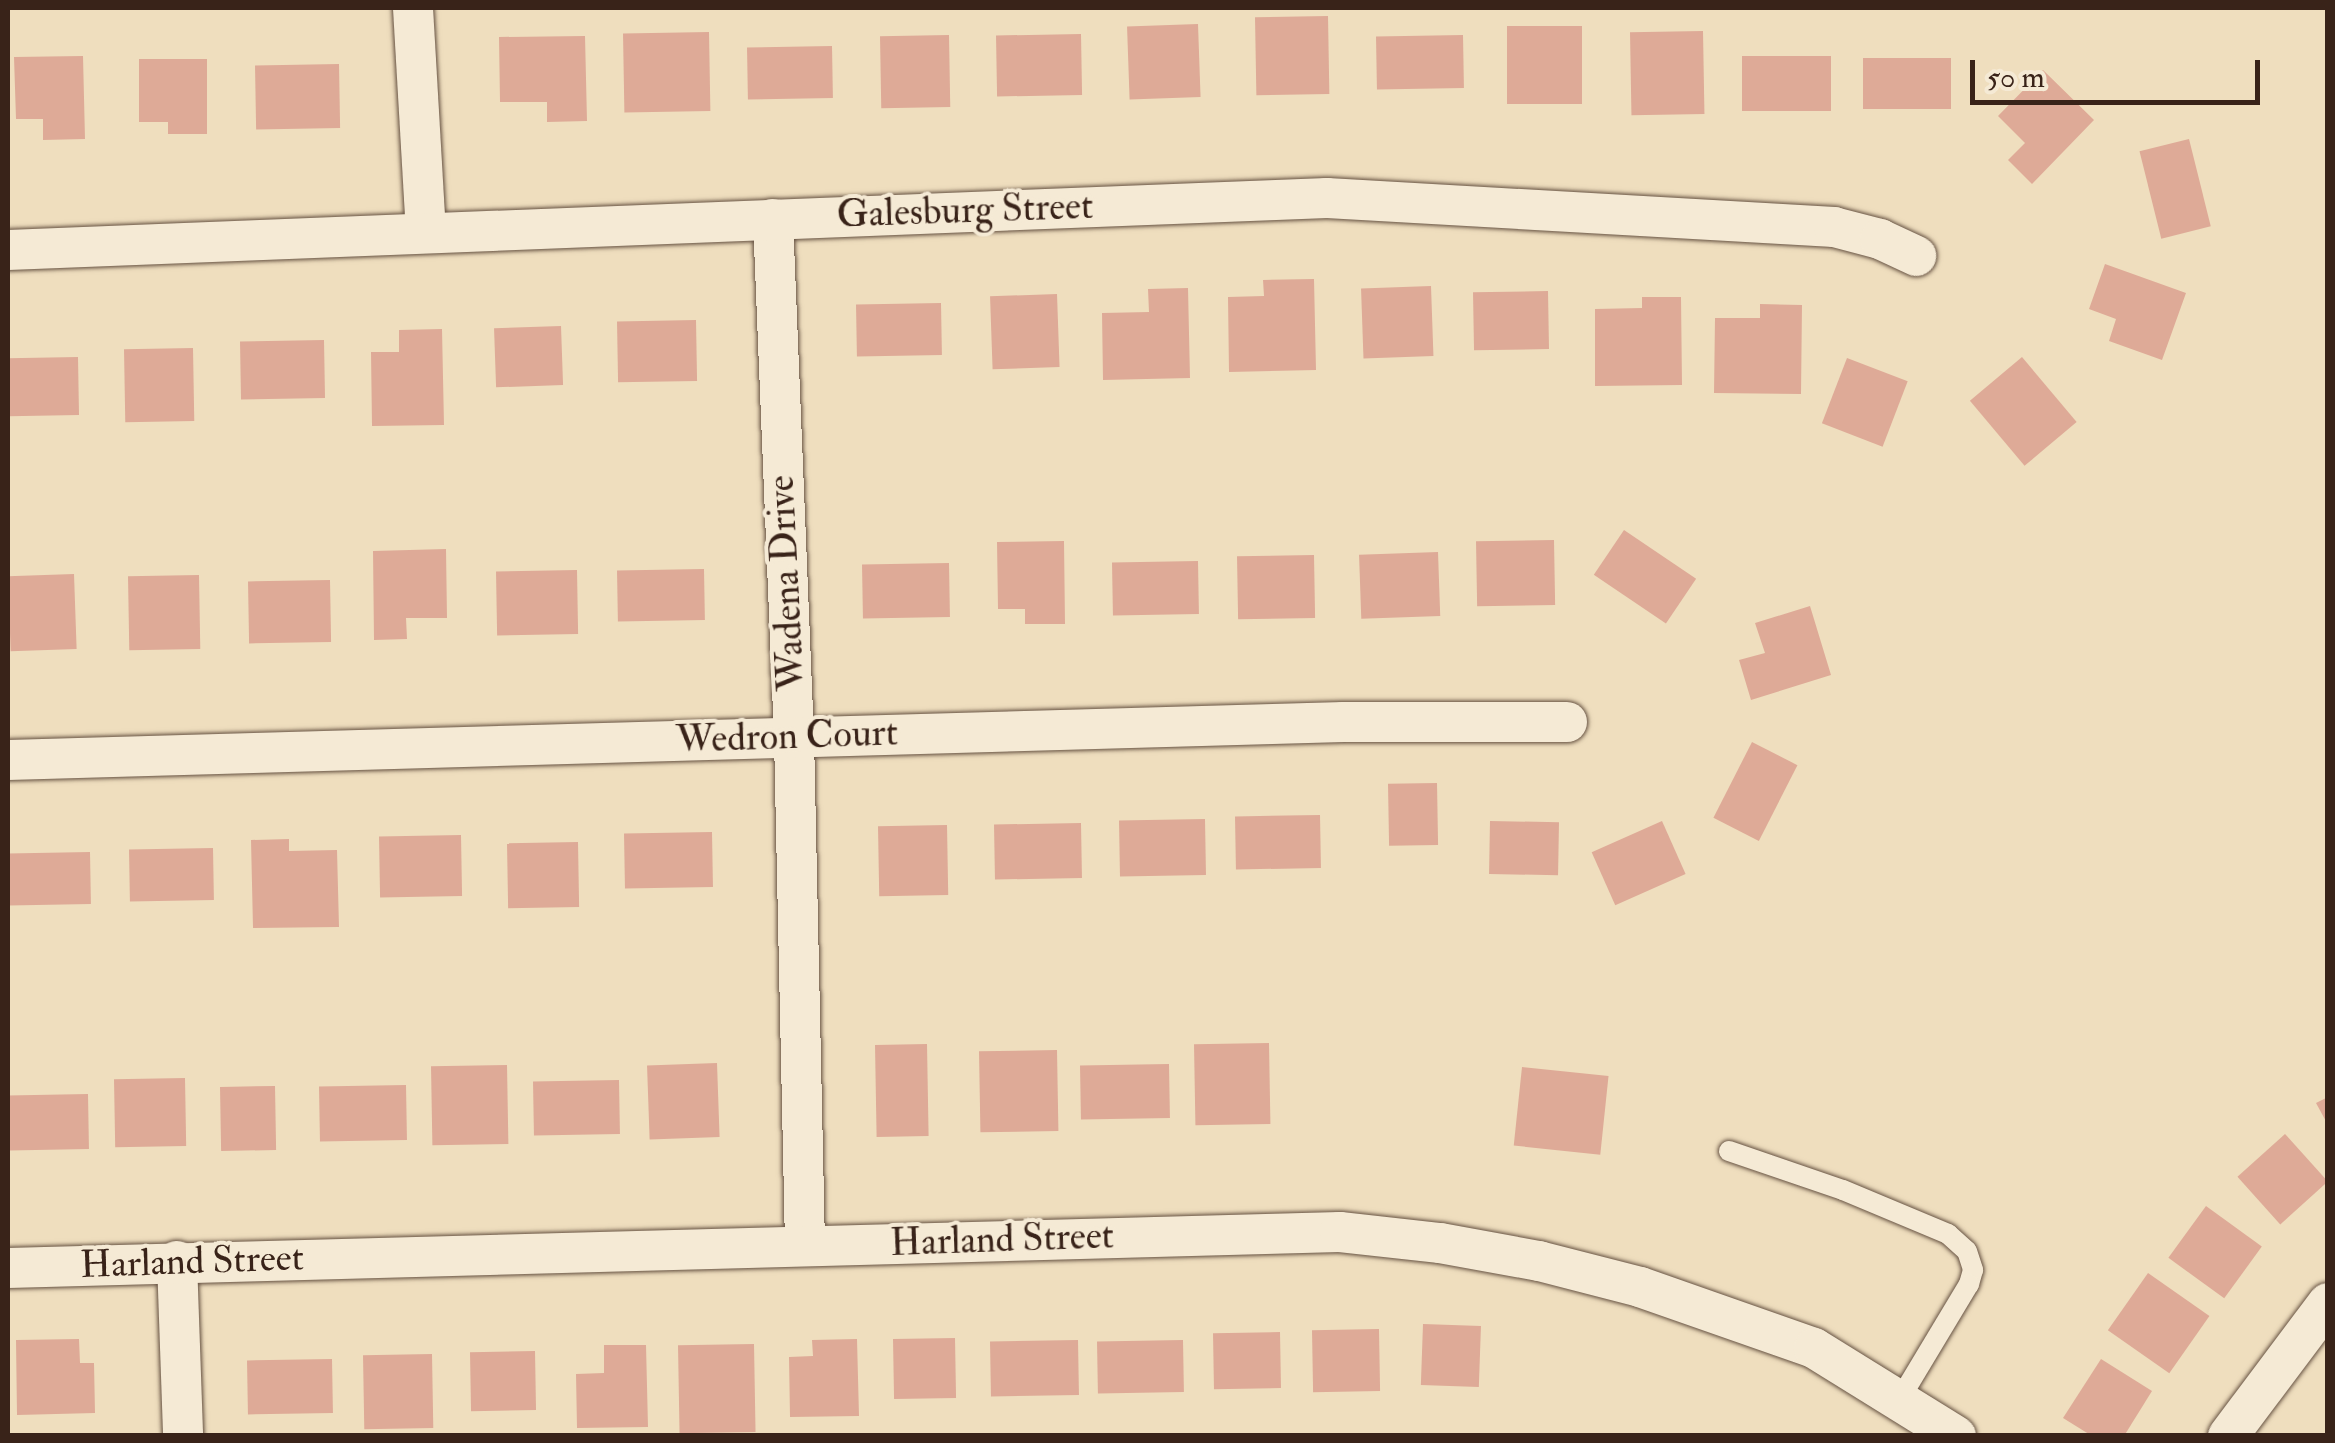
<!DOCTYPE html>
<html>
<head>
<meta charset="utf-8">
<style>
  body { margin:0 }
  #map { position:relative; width:2335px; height:1443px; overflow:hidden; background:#efdebe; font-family:"IM FELL Double Pica",serif }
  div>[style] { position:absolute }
  .building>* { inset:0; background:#deaa97; transform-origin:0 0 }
  .roads { filter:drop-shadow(0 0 2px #665242) drop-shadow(0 0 2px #665242) }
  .service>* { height:20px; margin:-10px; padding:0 10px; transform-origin:10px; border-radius:10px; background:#f5ead5 }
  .minor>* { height:40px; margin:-20px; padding:0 20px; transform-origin:20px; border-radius:20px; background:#f5ead5 }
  span { translate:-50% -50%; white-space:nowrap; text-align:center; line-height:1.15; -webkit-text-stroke:8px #f5ead5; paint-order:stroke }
  .street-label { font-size:38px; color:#392319 }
  .frame { position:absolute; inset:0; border:10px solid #392319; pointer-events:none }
  .scale { position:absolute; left:1970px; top:60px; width:290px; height:45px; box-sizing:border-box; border:5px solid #392319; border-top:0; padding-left:12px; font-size:30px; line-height:35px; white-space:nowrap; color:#392319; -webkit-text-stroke:8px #f5ead5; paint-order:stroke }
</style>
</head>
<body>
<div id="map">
  <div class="building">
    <div style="left:1328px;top:16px;width:78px;height:73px;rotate:89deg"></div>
    <div style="left:1198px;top:24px;width:73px;height:71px;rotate:88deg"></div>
    <div style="left:1507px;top:26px;width:75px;height:78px"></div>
    <div style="left:1703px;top:31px;width:83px;height:73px;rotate:89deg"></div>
    <div style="left:709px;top:32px;width:79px;height:86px;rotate:89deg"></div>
    <div style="left:1081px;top:34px;width:61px;height:85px;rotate:89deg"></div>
    <div style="left:949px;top:35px;width:72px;height:69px;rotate:89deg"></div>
    <div style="left:1463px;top:35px;width:53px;height:87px;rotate:89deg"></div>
    <div style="clip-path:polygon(585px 36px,587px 121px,547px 122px,547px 102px,500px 102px,499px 37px)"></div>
    <div style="left:832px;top:46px;width:52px;height:85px;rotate:89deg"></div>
    <div style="clip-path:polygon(83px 56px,85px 139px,43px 140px,43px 119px,16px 119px,14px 57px)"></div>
    <div style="left:1742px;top:56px;width:89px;height:55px"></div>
    <div style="left:1863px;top:58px;width:88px;height:51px"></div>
    <div style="clip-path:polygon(139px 59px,207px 59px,207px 134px,168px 134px,168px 122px,139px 122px)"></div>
    <div style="left:339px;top:64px;width:64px;height:84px;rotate:89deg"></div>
    <div style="clip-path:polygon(2043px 70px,2094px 120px,2032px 184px,2008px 160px,2025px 143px,1998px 116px)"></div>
    <div style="left:2189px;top:139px;width:90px;height:51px;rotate:76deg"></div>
    <div style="clip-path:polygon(2105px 264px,2186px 293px,2162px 360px,2109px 341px,2116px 319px,2089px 309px)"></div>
    <div style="clip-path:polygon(1314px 279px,1316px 370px,1229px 372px,1228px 297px,1264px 296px,1263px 280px)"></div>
    <div style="left:1431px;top:286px;width:70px;height:70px;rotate:88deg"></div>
    <div style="clip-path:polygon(1188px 288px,1190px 378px,1103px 380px,1102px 313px,1149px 312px,1148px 289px)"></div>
    <div style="left:1548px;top:291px;width:58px;height:75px;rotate:89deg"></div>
    <div style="left:1057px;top:294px;width:73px;height:67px;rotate:88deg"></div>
    <div style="clip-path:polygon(1642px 297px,1681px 297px,1682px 385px,1595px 386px,1595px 309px,1642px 308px)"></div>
    <div style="left:941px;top:303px;width:52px;height:85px;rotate:89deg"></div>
    <div style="clip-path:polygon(1760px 304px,1802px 305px,1801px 394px,1714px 393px,1715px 318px,1760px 318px)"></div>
    <div style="left:696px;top:320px;width:61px;height:79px;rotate:89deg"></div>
    <div style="left:561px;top:326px;width:59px;height:67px;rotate:88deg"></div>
    <div style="clip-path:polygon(442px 329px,444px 425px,372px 426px,371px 352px,399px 352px,399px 330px)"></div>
    <div style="left:324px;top:340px;width:58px;height:84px;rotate:89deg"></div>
    <div style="left:193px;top:348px;width:73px;height:69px;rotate:89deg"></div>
    <div style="left:78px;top:357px;width:58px;height:70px;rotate:89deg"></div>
    <div style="left:2022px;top:357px;width:85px;height:68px;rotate:50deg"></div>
    <div style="left:1847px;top:358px;width:65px;height:70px;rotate:21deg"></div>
    <div style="left:1624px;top:530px;width:87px;height:54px;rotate:34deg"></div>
    <div style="left:1554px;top:540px;width:65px;height:78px;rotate:89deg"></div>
    <div style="clip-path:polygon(1064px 541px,1065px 624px,1025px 624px,1025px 609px,998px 609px,997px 542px)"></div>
    <div style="clip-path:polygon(446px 549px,447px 618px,406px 618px,407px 639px,374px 640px,373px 551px)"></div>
    <div style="left:1438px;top:552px;width:64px;height:79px;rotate:88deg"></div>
    <div style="left:1314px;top:555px;width:63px;height:77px;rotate:89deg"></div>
    <div style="left:1198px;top:561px;width:53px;height:86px;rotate:89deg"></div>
    <div style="left:949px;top:563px;width:54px;height:87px;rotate:89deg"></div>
    <div style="left:704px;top:569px;width:51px;height:87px;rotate:89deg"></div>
    <div style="left:577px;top:570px;width:64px;height:81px;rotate:89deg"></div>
    <div style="left:74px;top:574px;width:75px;height:66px;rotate:88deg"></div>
    <div style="left:199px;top:575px;width:74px;height:71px;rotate:89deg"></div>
    <div style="left:330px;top:580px;width:62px;height:82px;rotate:89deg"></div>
    <div style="clip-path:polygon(1810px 606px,1831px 675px,1751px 700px,1739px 660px,1765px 653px,1755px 623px)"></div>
    <div style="left:1752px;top:742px;width:51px;height:85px;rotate:27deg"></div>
    <div style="left:1437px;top:783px;width:62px;height:49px;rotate:89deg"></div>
    <div style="left:1320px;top:815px;width:53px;height:85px;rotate:89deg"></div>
    <div style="left:1205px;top:819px;width:56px;height:86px;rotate:89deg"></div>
    <div style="left:1490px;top:821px;width:69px;height:53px;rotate:1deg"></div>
    <div style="left:1662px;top:821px;width:58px;height:77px;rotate:66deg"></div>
    <div style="left:1081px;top:823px;width:55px;height:87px;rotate:89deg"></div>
    <div style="left:947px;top:825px;width:70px;height:69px;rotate:89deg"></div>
    <div style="left:712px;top:832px;width:55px;height:88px;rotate:89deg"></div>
    <div style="left:461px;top:835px;width:61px;height:82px;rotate:89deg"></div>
    <div style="clip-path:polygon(289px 839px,289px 851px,337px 850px,339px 927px,253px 928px,251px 840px)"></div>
    <div style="left:578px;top:842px;width:65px;height:71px;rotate:89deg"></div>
    <div style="left:213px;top:848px;width:52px;height:84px;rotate:89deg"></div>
    <div style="left:90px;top:852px;width:52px;height:82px;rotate:89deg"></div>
    <div style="left:1269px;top:1043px;width:81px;height:75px;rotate:89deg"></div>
    <div style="left:927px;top:1044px;width:92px;height:52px;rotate:89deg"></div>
    <div style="left:1057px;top:1050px;width:81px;height:78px;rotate:89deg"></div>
    <div style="left:717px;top:1063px;width:74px;height:70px;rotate:88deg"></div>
    <div style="left:1169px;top:1064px;width:54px;height:89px;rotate:89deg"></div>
    <div style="left:507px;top:1065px;width:79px;height:76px;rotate:89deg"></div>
    <div style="left:1522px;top:1067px;width:87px;height:79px;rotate:6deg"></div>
    <div style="left:185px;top:1078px;width:68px;height:71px;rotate:89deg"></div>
    <div style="left:619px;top:1080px;width:54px;height:86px;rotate:89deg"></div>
    <div style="left:406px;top:1085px;width:55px;height:87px;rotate:89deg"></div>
    <div style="left:275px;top:1086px;width:64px;height:55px;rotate:89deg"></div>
    <div style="left:88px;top:1094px;width:55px;height:80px;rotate:89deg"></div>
    <div style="clip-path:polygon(2328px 1097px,2328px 1125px,2316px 1103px)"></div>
    <div style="left:2285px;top:1134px;width:64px;height:64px;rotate:48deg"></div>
    <div style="left:2206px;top:1206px;width:69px;height:64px;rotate:36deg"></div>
    <div style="left:2148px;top:1273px;width:75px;height:70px;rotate:35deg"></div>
    <div style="left:1423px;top:1324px;width:58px;height:61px;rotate:2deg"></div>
    <div style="left:1379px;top:1329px;width:62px;height:67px;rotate:89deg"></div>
    <div style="left:1280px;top:1332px;width:56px;height:67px;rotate:89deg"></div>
    <div style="left:955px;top:1338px;width:60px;height:62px;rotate:89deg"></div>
    <div style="clip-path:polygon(79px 1339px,80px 1363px,94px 1363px,95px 1413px,17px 1415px,16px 1340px)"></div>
    <div style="clip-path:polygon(857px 1339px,859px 1416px,790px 1417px,789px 1357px,813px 1356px,812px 1340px)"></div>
    <div style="left:1078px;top:1340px;width:55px;height:88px;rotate:89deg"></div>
    <div style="left:1183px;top:1340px;width:52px;height:86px;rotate:89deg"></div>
    <div style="left:754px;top:1344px;width:88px;height:76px;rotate:89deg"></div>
    <div style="clip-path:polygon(604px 1345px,646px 1345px,648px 1427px,577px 1428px,576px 1374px,604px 1373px)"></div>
    <div style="left:535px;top:1351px;width:59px;height:65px;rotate:89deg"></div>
    <div style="left:432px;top:1354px;width:74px;height:69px;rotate:89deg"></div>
    <div style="left:332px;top:1359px;width:54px;height:85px;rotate:89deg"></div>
    <div style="clip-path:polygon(2101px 1359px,2152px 1391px,2124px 1436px,2092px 1436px,2063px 1418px)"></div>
  </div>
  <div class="roads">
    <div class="service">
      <div style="left:1729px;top:1151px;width:120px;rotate:18.9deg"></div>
      <div style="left:1843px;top:1190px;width:114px;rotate:22.7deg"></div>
      <div style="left:1948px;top:1234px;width:25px;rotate:42deg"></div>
      <div style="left:1967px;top:1251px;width:20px;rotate:72deg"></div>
      <div style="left:1973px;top:1270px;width:15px;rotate:106deg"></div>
      <div style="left:1969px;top:1284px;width:134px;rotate:121deg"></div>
    </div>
    <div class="minor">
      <div style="left:413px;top:8px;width:225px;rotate:86.7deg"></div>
      <div style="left:773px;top:219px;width:518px;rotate:87.68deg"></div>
      <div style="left:794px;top:737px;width:509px;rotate:88.76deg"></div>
      <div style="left:8px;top:250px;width:1320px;rotate:-2.26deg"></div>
      <div style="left:1327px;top:198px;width:508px;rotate:3.27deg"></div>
      <div style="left:1834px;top:227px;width:48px;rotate:14.6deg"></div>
      <div style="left:1880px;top:239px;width:40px;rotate:25deg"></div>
      <div style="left:8px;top:760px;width:1336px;rotate:-1.63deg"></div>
      <div style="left:1343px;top:722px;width:224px"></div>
      <div style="left:177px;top:1261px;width:175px;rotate:88deg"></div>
      <div style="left:8px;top:1268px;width:1332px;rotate:-1.55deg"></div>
      <div style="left:1340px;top:1232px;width:101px;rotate:6.3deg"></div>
      <div style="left:1440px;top:1243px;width:101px;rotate:10.3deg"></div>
      <div style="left:1539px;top:1261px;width:104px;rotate:14.4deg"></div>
      <div style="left:1640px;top:1287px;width:184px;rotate:19.3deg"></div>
      <div style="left:1814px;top:1348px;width:167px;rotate:31.8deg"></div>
      <div style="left:2228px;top:1436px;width:166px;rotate:-53.1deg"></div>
    </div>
  </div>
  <div class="street-label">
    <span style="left:965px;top:211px;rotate:-2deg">Galesburg Street</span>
    <span style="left:787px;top:583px;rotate:-93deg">Wadena Drive</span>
    <span style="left:787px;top:737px;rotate:-2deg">Wedron Court</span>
    <span style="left:1002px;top:1240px;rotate:-2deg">Harland Street</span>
    <span style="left:192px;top:1262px;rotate:-2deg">Harland Street</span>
  </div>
  <div class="frame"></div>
  <div class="scale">50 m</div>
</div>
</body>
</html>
